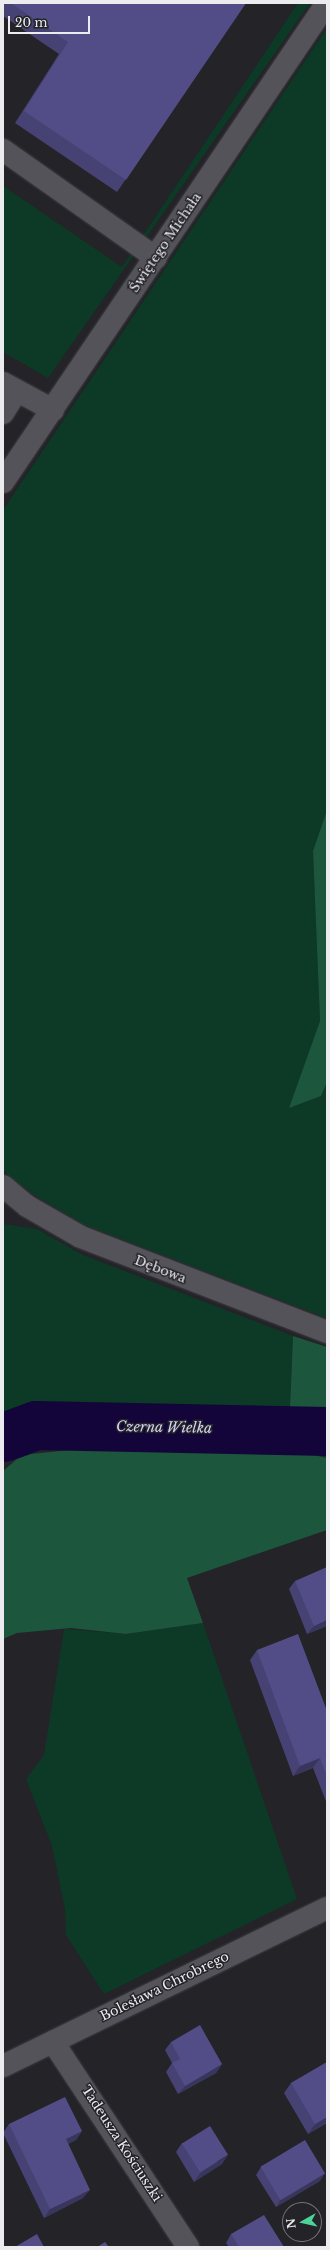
<!DOCTYPE html>
<html>
<head>
<meta charset="utf-8">
<style>
  body { margin:0 }
  #map { position:relative; width:330px; height:2250px; overflow:hidden; background:#232328; font-family:"Libre Baskerville",serif }
  div>[style] { position:absolute }
  .green>* { inset:0; background:#0c3a27 }
  .forest>* { inset:0; background:#1c563d }
  .river>* { height:49px; margin:-24.5px; padding:0 24.5px; transform-origin:24.5px; border-radius:24.5px; background:#130539 }
  .roads { filter:drop-shadow(0 0 1px #3e3e42) drop-shadow(0 0 1px #3e3e42) }
  .minor>* { height:22px; margin:-11px; padding:0 11px; transform-origin:11px; border-radius:11px; background:#535359 }
  .wall>* { inset:0; background:#474274 }
  .shaded-wall>* { inset:0; background:#39365e }
  .building>* { inset:0; background:#524d87; transform-origin:0 0 }
  span { translate:-50% -50%; white-space:nowrap; text-align:center; line-height:1.15; -webkit-text-stroke:3px #232328; paint-order:stroke }
  .street-label { font-size:13px; color:#ececef }
  .water-label { font-size:14px; color:#d4d3f7; font-style:italic }
  .frame { position:absolute; inset:0; border:4px solid #ececef; pointer-events:none }
  .north { position:absolute; left:282px; top:2202px; width:40px; height:40px; box-sizing:border-box; background:#232328; border:1px solid #737378; border-radius:50%; rotate:262deg; font-size:11px; font-weight:700; line-height:16px; text-align:center; color:#ececef }
  .north::after { content:''; display:block; margin:auto; width:14px; height:18px; background:#4dd39a; clip-path:polygon(50% 0,100% 100%,50% 72%,0 100%) }
  .scale { position:absolute; left:8px; top:16px; width:82px; height:18px; box-sizing:border-box; border:2px solid #ececef; border-top:0; padding-left:5px; font-size:12px; line-height:14px; white-space:nowrap; color:#ececef; -webkit-text-stroke:3px #232328; paint-order:stroke }
</style>
</head>
<body>
<div id="map">
  <div class="green">
    <div style="clip-path:polygon(298px 3px,310px 3px,48px 378px,3px 352px,3px 186px,122px 267px)"></div>
    <div style="clip-path:polygon(327px 28px,327px 810px,313px 851px,320px 1021px,290px 1107px,321px 1096px,327px 1082px,327px 1318px,85px 1225px,34px 1195px,3px 1171px,3px 510px)"></div>
    <div style="clip-path:polygon(3px 1224px,37px 1229px,83px 1255px,293px 1336px,290px 1407px,210px 1413px,3px 1413px)"></div>
    <div style="clip-path:polygon(203px 1623px,297px 1899px,104px 1994px,66px 1935px,65px 1909px,52px 1846px,26px 1779px,44px 1755px,64px 1629px,127px 1634px)"></div>
  </div>
  <div class="forest">
    <div style="clip-path:polygon(327px 810px,327px 1082px,321px 1096px,289px 1108px,320px 1021px,313px 851px)"></div>
    <div style="clip-path:polygon(293px 1336px,327px 1347px,327px 1414px,290px 1407px)"></div>
    <div style="clip-path:polygon(69px 1450px,202px 1450px,305px 1453px,327px 1458px,327px 1530px,187px 1578px,203px 1623px,126px 1634px,71px 1628px,17px 1633px,3px 1639px,3px 1471px,17px 1459px,31px 1454px)"></div>
  </div>
  <div class="river">
    <div style="left:3px;top:1437px;width:35px;rotate:-20deg"></div>
    <div style="left:36px;top:1425px;width:291px;rotate:1.2deg"></div>
  </div>
  <div class="roads">
    <div class="minor">
      <div style="left:3px;top:150px;width:187px;rotate:35.2deg"></div>
      <div style="left:3px;top:383px;width:57px;rotate:28.4deg"></div>
      <div style="left:3px;top:413px;width:26px;rotate:-58deg"></div>
      <div style="left:3px;top:482px;width:578px;rotate:-55.93deg"></div>
      <div style="left:3px;top:1186px;width:31px;rotate:40deg"></div>
      <div style="left:27px;top:1206px;width:62px;rotate:29.9deg"></div>
      <div style="left:81px;top:1237px;width:264px;rotate:21.1deg"></div>
      <div style="left:53px;top:2042px;width:245px;rotate:56.6deg"></div>
      <div style="left:3px;top:2066px;width:360px;rotate:-26deg"></div>
    </div>
  </div>
  <div class="wall">
    <div style="clip-path:polygon(3px 3px,246px 3px,117px 192px,15px 123px,59px 54px,3px 16px)"></div>
    <div style="clip-path:polygon(295px 1581px,327px 1626px,307px 1634px,289px 1589px)"></div>
    <div style="clip-path:polygon(257px 1650px,327px 1711px,327px 1804px,313px 1768px,293px 1776px,250px 1660px)"></div>
    <div style="clip-path:polygon(171px 2042px,222px 2064px,216px 2073px,178px 2094px,166px 2072px,172px 2063px,165px 2050px)"></div>
    <div style="clip-path:polygon(327px 2062px,327px 2123px,308px 2134px,284px 2093px,291px 2083px)"></div>
    <div style="clip-path:polygon(9px 2124px,82px 2131px,76px 2140px,68px 2144px,83px 2198px,44px 2218px,3px 2133px)"></div>
    <div style="clip-path:polygon(182px 2143px,222px 2164px,194px 2182px,176px 2152px)"></div>
    <div style="clip-path:polygon(261px 2167px,320px 2181px,276px 2207px,256px 2175px)"></div>
    <div style="clip-path:polygon(231px 2234px,284px 2247px,229px 2247px,226px 2243px)"></div>
  </div>
  <div class="shaded-wall">
    <div style="clip-path:polygon(327px 1620px,327px 1626px,307px 1634px,314px 1626px)"></div>
    <div style="clip-path:polygon(320px 1758px,313px 1768px,293px 1776px,300px 1766px)"></div>
    <div style="clip-path:polygon(222px 2064px,216px 2073px,178px 2094px,185px 2086px)"></div>
    <div style="clip-path:polygon(327px 2117px,327px 2123px,308px 2134px,315px 2124px)"></div>
    <div style="clip-path:polygon(82px 2131px,76px 2140px,59px 2148px,66px 2139px)"></div>
    <div style="clip-path:polygon(228px 2155px,222px 2164px,194px 2182px,200px 2173px)"></div>
    <div style="clip-path:polygon(325px 2173px,320px 2181px,276px 2207px,281px 2199px)"></div>
    <div style="clip-path:polygon(90px 2190px,83px 2198px,44px 2218px,50px 2209px)"></div>
  </div>
  <div class="building">
    <div style="clip-path:polygon(11px 3px,246px 3px,126px 180px,24px 111px,68px 42px)"></div>
    <div style="clip-path:polygon(327px 1567px,327px 1620px,314px 1626px,295px 1581px)"></div>
    <div style="clip-path:polygon(298px 1634px,327px 1711px,327px 1776px,320px 1758px,300px 1766px,257px 1650px)"></div>
    <div style="clip-path:polygon(200px 2025px,222px 2064px,185px 2086px,172px 2063px,180px 2059px,171px 2042px)"></div>
    <div style="clip-path:polygon(327px 2062px,327px 2117px,315px 2124px,291px 2083px)"></div>
    <div style="clip-path:polygon(65px 2097px,82px 2131px,66px 2139px,90px 2190px,50px 2209px,9px 2124px)"></div>
    <div style="left:210px;top:2126px;width:34px;height:33px;rotate:58deg"></div>
    <div style="left:305px;top:2140px;width:39px;height:52px;rotate:59deg"></div>
    <div style="clip-path:polygon(264px 2215px,284px 2247px,239px 2247px,231px 2234px)"></div>
    <div style="clip-path:polygon(37px 2234px,44px 2247px,15px 2247px)"></div>
    <div style="clip-path:polygon(105px 2242px,109px 2247px,97px 2247px)"></div>
  </div>
  <div class="street-label">
    <span style="left:166px;top:243px;rotate:-56deg">Świętego Michała</span>
    <span style="left:160px;top:1270px;rotate:21deg">Dębowa</span>
    <span style="left:165px;top:1987px;rotate:-26deg">Bolesława Chrobrego</span>
    <span style="left:121px;top:2144px;rotate:57deg">Tadeusza Kościuszki</span>
  </div>
  <div class="water-label">
    <span style="left:164px;top:1427px;rotate:1deg">Czerna Wielka</span>
  </div>
  <div class="frame"></div>
  <div class="north">N</div>
  <div class="scale">20 m</div>
</div>
</body>
</html>
